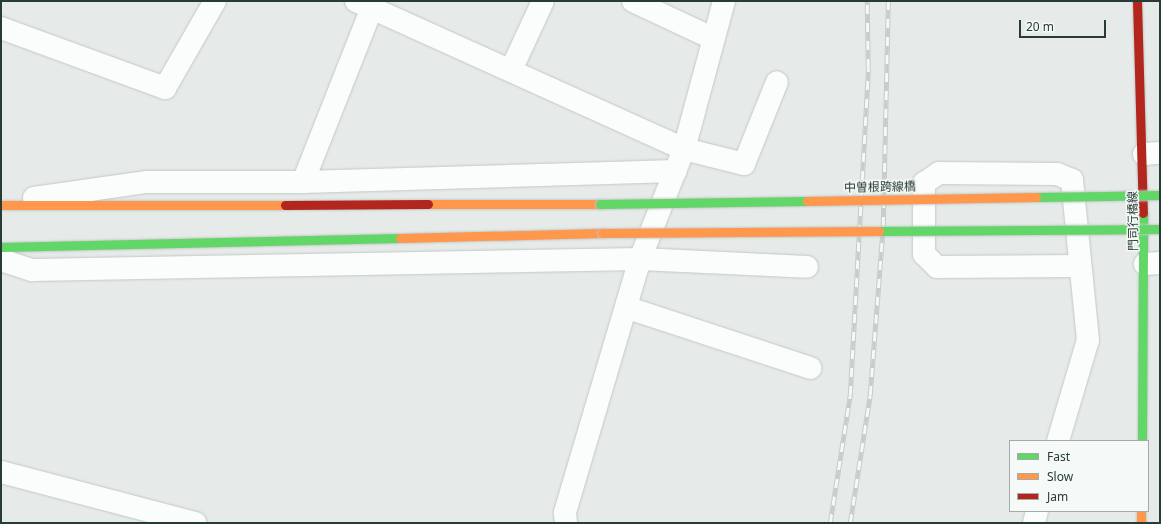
<!DOCTYPE html>
<html>
<head>
<meta charset="utf-8">
<style>
  body { margin:0 }
  #map { position:relative; width:1161px; height:524px; overflow:hidden; background:#e6ebe9; font-family:"Noto Sans","Noto Sans JP",sans-serif }
  div>[style] { position:absolute }
  .roads { filter:drop-shadow(0 0 1px #c3c8c6) drop-shadow(0 0 1px #c3c8c6) }
  .street>* { height:22px; margin:-11px; padding:0 11px; transform-origin:11px; border-radius:11px; background:#fbfcfc }
  .fast>* { height:9px; margin:-4.5px; padding:0 4.5px; transform-origin:4.5px; border-radius:4.5px; background:#63d668 }
  .slow>* { height:9px; margin:-4.5px; padding:0 4.5px; transform-origin:4.5px; border-radius:4.5px; background:#ff974d }
  .jam>* { height:9px; margin:-4.5px; padding:0 4.5px; transform-origin:4.5px; border-radius:4.5px; background:#b3261e }
  .rail>* { height:4.5px; margin-top:-2.25px; transform-origin:0; background:repeating-linear-gradient(90deg,#f5f9f7 0 9px,#c8ccca 0 18px); box-sizing:border-box; border-block:1px solid #c8ccca }
  .bridges { filter:drop-shadow(0 0 1px #c2c8c6) drop-shadow(0 0 1px #c2c8c6) }
  .fast-bridge>* { height:9px; margin:-4.5px; padding:0 4.5px; transform-origin:4.5px; border-radius:4.5px; background:#63d668 }
  .slow-bridge>* { height:9px; margin:-4.5px; padding:0 4.5px; transform-origin:4.5px; border-radius:4.5px; background:#ff974d }
  span { translate:-50% -50%; white-space:nowrap; text-align:center; line-height:1.15; -webkit-text-stroke:3px #f5f9f7; paint-order:stroke }
  .street-label { font-size:12px; color:#263c35 }
  .frame { position:absolute; inset:0; border:2px solid #263c35; pointer-events:none }
  .legend { position:absolute; left:1009px; top:440px; width:140px; height:72px; box-sizing:border-box; background:#f5f9f7; border:1px solid #a2ada9; margin:0; padding:5px 7px; list-style:none; font-size:12px; color:#263c35 }
  .legend li { display:flex; align-items:center; gap:8px; height:20px }
  .legend b { width:20px; border:1px solid #a2ada9 }
  .scale { position:absolute; left:1019px; top:20px; width:87px; height:18px; box-sizing:border-box; border:2px solid #263c35; border-top:0; padding-left:5px; font-size:12px; line-height:14px; white-space:nowrap; color:#263c35; -webkit-text-stroke:3px #f5f9f7; paint-order:stroke }
</style>
</head>
<body>
<div id="map">
  <div class="roads">
    <div class="street">
      <div style="left:356px;top:1px;width:360px;rotate:24.3deg"></div>
      <div style="left:684px;top:149px;width:118px;rotate:111.8deg"></div>
      <div style="left:640px;top:259px;width:265px;rotate:106.5deg"></div>
      <div style="left:565px;top:513px;width:10px;rotate:84deg"></div>
      <div style="left:633px;top:1px;width:89px;rotate:25.1deg"></div>
      <div style="left:724px;top:1px;width:153px;rotate:105.1deg"></div>
      <div style="left:684px;top:149px;width:62px;rotate:14deg"></div>
      <div style="left:744px;top:164px;width:88px;rotate:-68.1deg"></div>
      <div style="left:1px;top:28px;width:175px;rotate:20.1deg"></div>
      <div style="left:165px;top:88px;width:100px;rotate:-60.1deg"></div>
      <div style="left:511px;top:70px;width:76px;rotate:-65.1deg"></div>
      <div style="left:1144px;top:154px;width:16px;rotate:-4deg"></div>
      <div style="left:303px;top:182px;width:187px;rotate:-68.4deg"></div>
      <div style="left:34px;top:198px;width:114px;rotate:-8.1deg"></div>
      <div style="left:147px;top:182px;width:156px"></div>
      <div style="left:303px;top:182px;width:373px;rotate:-1.7deg"></div>
      <div style="left:1px;top:260px;width:33px;rotate:18deg"></div>
      <div style="left:32px;top:270px;width:608px;rotate:-1.04deg"></div>
      <div style="left:640px;top:259px;width:167px;rotate:2.7deg"></div>
      <div style="left:1145px;top:264px;width:15px;rotate:-4deg"></div>
      <div style="left:628px;top:308px;width:192px;rotate:18.2deg"></div>
      <div style="left:1058px;top:441px;width:105px;rotate:-73.5deg"></div>
      <div style="left:1088px;top:340px;width:161px;rotate:-95.7deg"></div>
      <div style="left:1072px;top:180px;width:16px;rotate:-158deg"></div>
      <div style="left:1057px;top:174px;width:118px;rotate:-179.5deg"></div>
      <div style="left:939px;top:173px;width:18px;rotate:146deg"></div>
      <div style="left:924px;top:183px;width:71px;rotate:90deg"></div>
      <div style="left:924px;top:254px;width:18px;rotate:45deg"></div>
      <div style="left:937px;top:267px;width:143px;rotate:-0.4deg"></div>
      <div style="left:1px;top:472px;width:201px;rotate:14.7deg"></div>
      <div style="left:1034px;top:523px;width:12px;rotate:-76deg"></div>
    </div>
    <div class="fast">
      <div style="left:1px;top:247px;width:399px;rotate:-1.3deg"></div>
      <div style="left:1142px;top:441px;width:228px;rotate:-89.7deg"></div>
    </div>
    <div class="slow">
      <div style="left:428px;top:204px;width:172px"></div>
      <div style="left:1px;top:205px;width:284px"></div>
      <div style="left:400px;top:238px;width:202px;rotate:-1.4deg"></div>
      <div style="left:1141px;top:511px;width:12px;rotate:90deg"></div>
    </div>
    <div class="jam">
      <div style="left:1137px;top:1px;width:212px;rotate:88.4deg"></div>
      <div style="left:285px;top:205px;width:143px;rotate:-0.4deg"></div>
    </div>
  </div>
  <div class="rail">
    <div style="left:830px;top:523px;width:130px;rotate:-81.1deg"></div>
    <div style="left:850px;top:395px;width:327px;rotate:-86.8deg"></div>
    <div style="left:868px;top:68px;width:67px;rotate:-90.9deg"></div>
    <div style="left:850px;top:523px;width:130px;rotate:-81.1deg"></div>
    <div style="left:870px;top:395px;width:169px;rotate:-85.6deg"></div>
    <div style="left:883px;top:226px;width:225px;rotate:-88.7deg"></div>
  </div>
  <div class="bridges">
    <div class="fast-bridge">
      <div style="left:1036px;top:197px;width:124px;rotate:-0.9deg"></div>
      <div style="left:600px;top:204px;width:207px;rotate:-0.8deg"></div>
      <div style="left:879px;top:231px;width:281px;rotate:-0.4deg"></div>
    </div>
    <div class="slow-bridge">
      <div style="left:807px;top:201px;width:229px;rotate:-1deg"></div>
      <div style="left:602px;top:233px;width:277px;rotate:-0.4deg"></div>
    </div>
  </div>
  <div class="street-label">
    <span style="left:880px;top:187px;rotate:-1deg">中曽根跨線橋</span>
    <span style="left:1133px;top:221px;rotate:-91deg">門司行橋線</span>
  </div>
  <div class="frame"></div>
  <ul class="legend">
  <li><b style="height:5px;background:#63d668"></b>Fast</li>
  <li><b style="height:5px;background:#ff974d"></b>Slow</li>
  <li><b style="height:5px;background:#b3261e"></b>Jam</li>
  </ul>
  <div class="scale">20 m</div>
</div>
</body>
</html>
